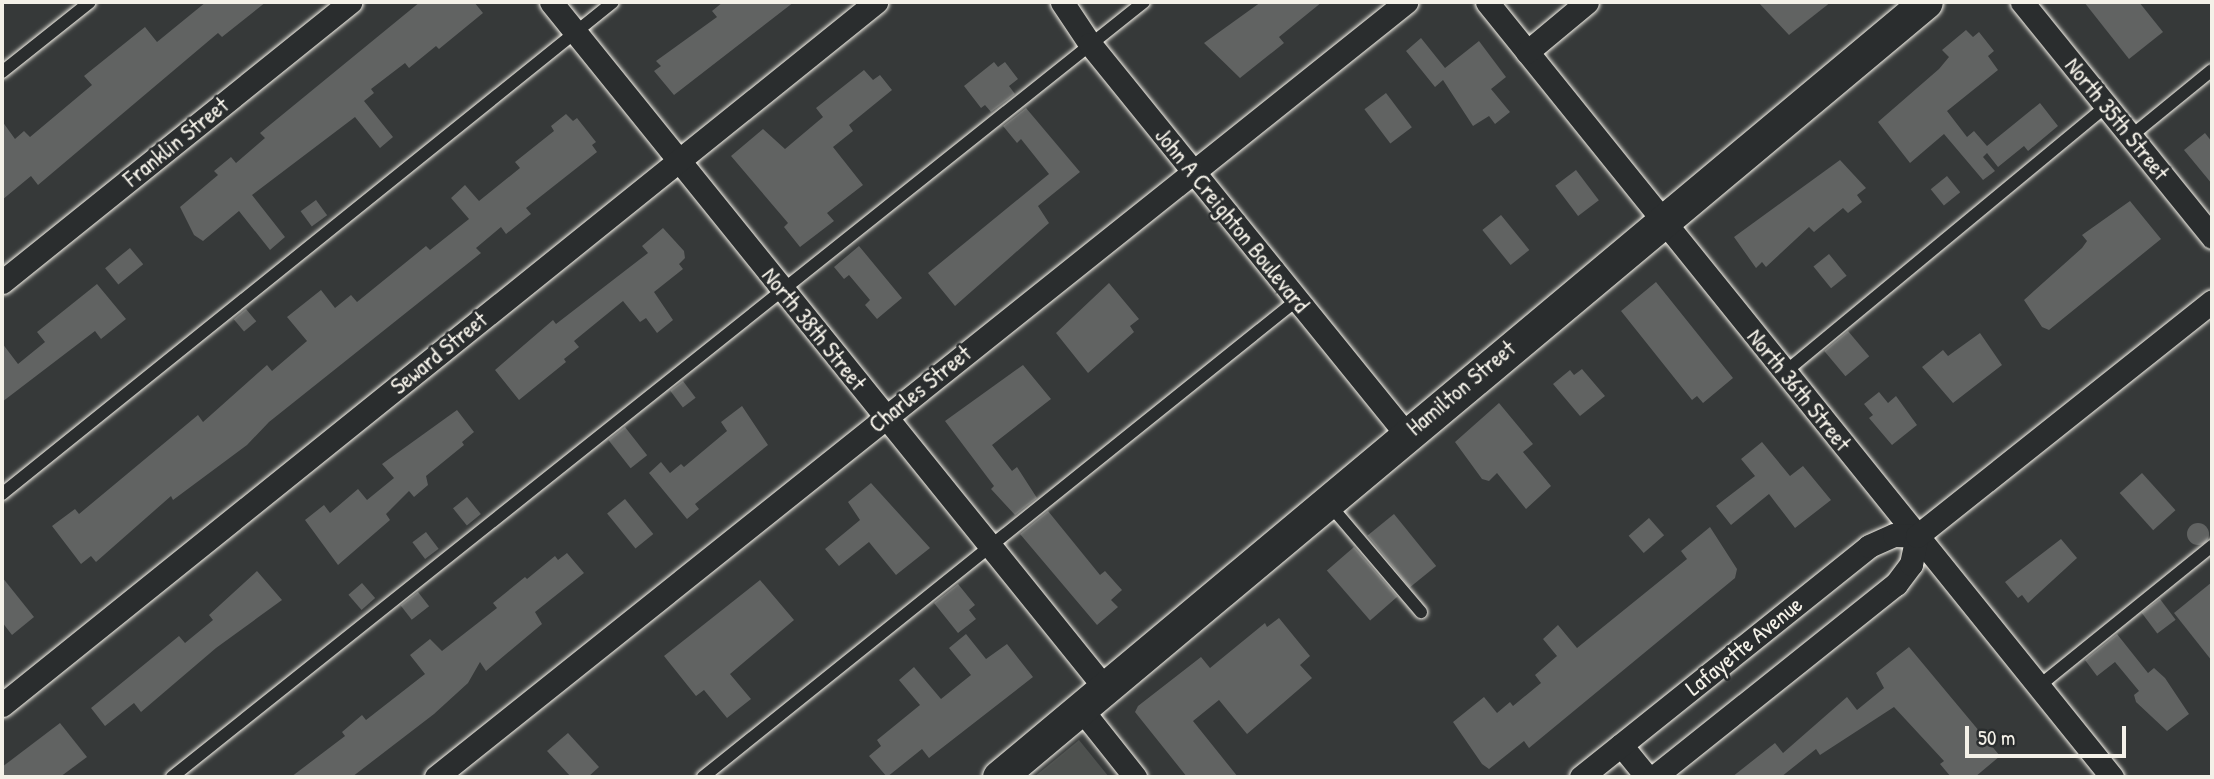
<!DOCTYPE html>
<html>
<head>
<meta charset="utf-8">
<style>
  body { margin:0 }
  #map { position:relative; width:2214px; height:779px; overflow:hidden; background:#363939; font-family:"Patrick Hand",sans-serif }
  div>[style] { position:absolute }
  .green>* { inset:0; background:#4e514f }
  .building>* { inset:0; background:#616362; transform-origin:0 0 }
  .round { border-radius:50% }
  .roads { filter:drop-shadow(0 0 2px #f4f1e8) drop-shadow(0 0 2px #f4f1e8) }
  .service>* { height:12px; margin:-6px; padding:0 6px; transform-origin:6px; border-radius:6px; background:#2a2d2e }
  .minor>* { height:23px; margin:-11.5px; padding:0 11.5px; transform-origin:11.5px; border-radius:11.5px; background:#2a2d2e }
  .secondary>* { height:33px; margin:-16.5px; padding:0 16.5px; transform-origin:16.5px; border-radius:16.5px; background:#2a2d2e }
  span { translate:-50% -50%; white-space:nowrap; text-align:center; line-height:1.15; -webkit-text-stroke:5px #2a2d2e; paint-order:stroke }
  .street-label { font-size:23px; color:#f4f1e8 }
  .frame { position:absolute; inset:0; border:4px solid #f4f1e8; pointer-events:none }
  .scale { position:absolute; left:1965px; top:726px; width:161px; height:32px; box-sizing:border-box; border:4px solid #f4f1e8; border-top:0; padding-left:9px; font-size:21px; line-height:24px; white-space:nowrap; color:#f4f1e8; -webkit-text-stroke:5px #2a2d2e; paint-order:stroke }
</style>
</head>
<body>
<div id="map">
  <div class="green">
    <div style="clip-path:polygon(1079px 740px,1109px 777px,1034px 777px)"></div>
  </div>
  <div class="building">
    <div style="clip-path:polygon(206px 2px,266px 2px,222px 37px,218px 33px,38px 185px,31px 176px,2px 200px,2px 121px,15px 139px,24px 131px,30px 137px,92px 85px,84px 76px,145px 27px,157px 42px)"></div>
    <div style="clip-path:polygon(420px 2px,474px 2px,483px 13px,439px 49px,436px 46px,409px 68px,405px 63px,371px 89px,374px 93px,364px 101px,393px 137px,380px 148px,355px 117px,252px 195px,285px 237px,270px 250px,239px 211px,203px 241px,194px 235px,180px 207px,218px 175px,214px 171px,231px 157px,236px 163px,265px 138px,260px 133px)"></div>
    <div style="clip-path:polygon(723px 2px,794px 2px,674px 95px,654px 71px,661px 66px,656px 61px,717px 17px,712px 11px)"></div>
    <div style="clip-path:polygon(1261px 2px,1322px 2px,1279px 37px,1284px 43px,1240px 78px,1204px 43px)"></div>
    <div style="clip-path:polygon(1758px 2px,1831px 2px,1789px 35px)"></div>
    <div style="clip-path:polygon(2084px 2px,2139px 2px,2163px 32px,2129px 59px)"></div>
    <div style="clip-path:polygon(1966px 30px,1973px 37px,1979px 32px,1994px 51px,1988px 56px,1998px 70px,1947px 111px,1967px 137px,1974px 131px,1987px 146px,2040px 103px,2058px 126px,2028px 151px,2024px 146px,1998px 167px,1987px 153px,1983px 157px,1995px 171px,1983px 180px,1944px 134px,1910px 163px,1878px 122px,1939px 69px,1949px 57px,1942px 50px)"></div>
    <div style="clip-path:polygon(1421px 38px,1445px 68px,1479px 41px,1506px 77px,1491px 89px,1510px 112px,1495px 124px,1489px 116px,1473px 126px,1443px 80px,1435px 87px,1406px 51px)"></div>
    <div style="clip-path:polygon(994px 62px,998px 67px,1005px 62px,1018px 79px,1009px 86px,1015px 94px,991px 112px,985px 105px,981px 108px,964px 86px)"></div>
    <div style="clip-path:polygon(864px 70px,873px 80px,880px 75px,892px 90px,849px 125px,853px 131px,833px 147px,863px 185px,827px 213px,834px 221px,800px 247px,784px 227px,788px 223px,731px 156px,763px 129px,785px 149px,823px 117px,816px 108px)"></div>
    <div style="left:1386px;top:93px;width:43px;height:27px;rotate:53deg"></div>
    <div style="clip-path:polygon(1026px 108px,1080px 172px,1038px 206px,1049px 223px,955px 306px,928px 273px,1049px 174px,1021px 139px,1017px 143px,1003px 126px)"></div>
    <div style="clip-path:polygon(566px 114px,573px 121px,577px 118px,596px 142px,592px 145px,597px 152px,526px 208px,531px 214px,506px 234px,501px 227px,476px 248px,481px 253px,269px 422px,247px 445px,173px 500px,171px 496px,96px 562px,91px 556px,81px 564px,52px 526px,75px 509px,79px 514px,198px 415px,203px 422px,267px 365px,272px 371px,307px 341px,287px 317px,321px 290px,335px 308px,351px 295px,357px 302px,426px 246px,430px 250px,469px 219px,451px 198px,465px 185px,479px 201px,520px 168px,515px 162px,554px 131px,551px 126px)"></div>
    <div style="clip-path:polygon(2205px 133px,2212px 142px,2212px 184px,2184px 150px)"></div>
    <div style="clip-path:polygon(1840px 160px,1866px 188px,1857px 195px,1862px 202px,1848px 213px,1843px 208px,1814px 232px,1809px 227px,1766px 267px,1762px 262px,1756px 268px,1734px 237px)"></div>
    <div style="left:1576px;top:170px;width:38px;height:26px;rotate:53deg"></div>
    <div style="left:1947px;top:176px;width:21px;height:21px;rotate:51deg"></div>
    <div style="left:316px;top:200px;width:19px;height:19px;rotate:54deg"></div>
    <div style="clip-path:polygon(2130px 201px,2161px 239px,2049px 330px,2042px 327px,2024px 300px,2082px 248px,2087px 241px,2082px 235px)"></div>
    <div style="left:1501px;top:215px;width:45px;height:24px;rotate:51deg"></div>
    <div style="clip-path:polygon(663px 228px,684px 251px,685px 258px,679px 264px,683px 269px,654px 292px,673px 320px,657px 333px,646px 318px,640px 322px,623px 301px,574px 341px,579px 347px,564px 359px,566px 362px,519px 400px,495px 370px,553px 320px,556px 324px,648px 253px,642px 246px)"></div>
    <div style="clip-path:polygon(859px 246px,902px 298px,877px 319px,865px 305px,870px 300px,849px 275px,844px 279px,834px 267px)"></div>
    <div style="left:130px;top:248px;width:21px;height:32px;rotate:51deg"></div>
    <div style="left:1829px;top:254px;width:28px;height:20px;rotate:51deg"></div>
    <div style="clip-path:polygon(1656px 282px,1733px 378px,1703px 403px,1697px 396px,1692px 400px,1621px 311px)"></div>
    <div style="clip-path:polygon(1109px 283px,1139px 319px,1130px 326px,1134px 332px,1088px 373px,1056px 333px)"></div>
    <div style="clip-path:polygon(97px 284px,126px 319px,101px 339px,95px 331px,2px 402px,2px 343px,18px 364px,45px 342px,37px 332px)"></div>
    <div style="left:246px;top:309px;width:16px;height:16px;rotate:50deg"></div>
    <div style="left:1848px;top:331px;width:33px;height:31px;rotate:50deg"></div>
    <div style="clip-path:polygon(1980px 333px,2002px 365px,1953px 403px,1922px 367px,1943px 350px,1948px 356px)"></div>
    <div style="clip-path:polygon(1023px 365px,1051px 399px,992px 445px,1012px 471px,1017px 467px,1037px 498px,1015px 515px,991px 489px,994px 486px,945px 421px)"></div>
    <div style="clip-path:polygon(1582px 369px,1605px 396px,1580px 416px,1553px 384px,1570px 370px,1574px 375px)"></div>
    <div style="left:683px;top:381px;width:21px;height:16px;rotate:53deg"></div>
    <div style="clip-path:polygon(1879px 392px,1888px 403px,1896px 396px,1917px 425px,1892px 445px,1869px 418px,1873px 415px,1864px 404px)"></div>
    <div style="clip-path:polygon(1499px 403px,1533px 444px,1523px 452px,1551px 486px,1526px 509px,1497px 473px,1489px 481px,1482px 479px,1455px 442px)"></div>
    <div style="clip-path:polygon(742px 406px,768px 445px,695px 504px,699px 509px,687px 519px,649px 473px,661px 462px,670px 473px,681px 464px,684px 467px,727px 431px,721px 422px)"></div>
    <div style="clip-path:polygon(457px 410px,474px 432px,462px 442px,464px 445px,426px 476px,428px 485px,414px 497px,409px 491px,386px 514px,390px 520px,338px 565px,305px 520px,324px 505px,330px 513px,358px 489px,367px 500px,394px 478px,382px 464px)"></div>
    <div style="left:625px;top:427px;width:36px;height:21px;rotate:52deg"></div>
    <div style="clip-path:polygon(1762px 442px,1790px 476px,1803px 466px,1831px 500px,1795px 528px,1769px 494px,1731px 525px,1716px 506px,1755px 476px,1741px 459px)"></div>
    <div style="left:2142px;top:473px;width:50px;height:30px;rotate:48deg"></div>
    <div style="clip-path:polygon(871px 483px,930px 548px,896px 575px,869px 542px,839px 566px,825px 549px,860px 520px,848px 502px)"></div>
    <div style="left:467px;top:497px;width:22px;height:18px;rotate:51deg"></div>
    <div style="left:625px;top:499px;width:45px;height:23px;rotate:51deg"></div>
    <div style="clip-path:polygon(1048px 511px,1100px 575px,1105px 571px,1122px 590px,1111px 600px,1118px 607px,1097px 625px,1020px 534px)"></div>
    <div style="left:1394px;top:514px;width:67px;height:34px;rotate:51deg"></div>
    <div style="left:1649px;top:518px;width:23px;height:27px;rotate:49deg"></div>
    <div class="round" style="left:2187px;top:523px;width:22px;height:22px"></div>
    <div style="clip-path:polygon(1710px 527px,1737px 569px,1735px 578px,1529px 748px,1524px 741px,1489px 769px,1482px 764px,1453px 722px,1484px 697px,1497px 713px,1510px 702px,1513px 706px,1541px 683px,1535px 675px,1557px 656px,1543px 639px,1558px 625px,1577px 648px,1687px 559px,1681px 551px)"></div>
    <div style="left:426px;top:532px;width:21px;height:17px;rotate:53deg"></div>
    <div style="clip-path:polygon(2061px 539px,2077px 558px,2028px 603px,2022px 595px,2018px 598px,2005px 582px)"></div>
    <div style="left:1354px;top:547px;width:66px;height:36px;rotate:49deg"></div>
    <div style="clip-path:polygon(567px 553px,584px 573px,535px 612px,542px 624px,486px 671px,480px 662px,468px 683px,434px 714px,352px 777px,291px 777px,345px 736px,342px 732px,362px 715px,366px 720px,425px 674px,410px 655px,430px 639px,442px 651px,497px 608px,493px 603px,525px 577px,527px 579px,555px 556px,558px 560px)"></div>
    <div style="clip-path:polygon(257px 571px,282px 600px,216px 648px,141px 712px,134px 703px,105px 726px,91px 708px,179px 636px,185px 643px,213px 620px,209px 615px)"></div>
    <div style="clip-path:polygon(2px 577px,34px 617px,12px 635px,2px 622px)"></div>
    <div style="clip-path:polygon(760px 580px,794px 620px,730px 674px,751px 699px,727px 718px,704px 690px,696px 696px,664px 656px)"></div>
    <div style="clip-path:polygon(2212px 582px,2212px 661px,2174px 613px)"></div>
    <div style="left:362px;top:583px;width:20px;height:18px;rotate:49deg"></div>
    <div style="clip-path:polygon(958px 584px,975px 605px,969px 610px,976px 619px,958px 633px,934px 603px)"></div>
    <div style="left:418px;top:592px;width:18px;height:22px;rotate:52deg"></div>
    <div style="left:2160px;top:599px;width:26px;height:23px;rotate:53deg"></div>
    <div style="clip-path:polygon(1279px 618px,1310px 656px,1300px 665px,1312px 678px,1247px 734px,1219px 700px,1193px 721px,1238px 777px,1187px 777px,1135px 712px,1138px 706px,1201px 657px,1210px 668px,1265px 623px,1267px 627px)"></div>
    <div style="clip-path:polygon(966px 634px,986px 659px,1007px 644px,1033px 677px,929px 758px,922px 749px,887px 777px,869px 756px,881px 746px,877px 740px,920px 705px,899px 680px,914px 667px,941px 699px,971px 675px,949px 648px)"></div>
    <div style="clip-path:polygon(2117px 634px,2148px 673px,2154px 668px,2165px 678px,2189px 714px,2167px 731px,2136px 702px,2134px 695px,2139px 691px,2115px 662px,2097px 676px,2085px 660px)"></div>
    <div style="clip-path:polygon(1909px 647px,2000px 756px,1975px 777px,1951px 777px,1940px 764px,1944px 761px,1894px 707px,1820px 755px,1816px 749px,1781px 777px,1732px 777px,1775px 743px,1783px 753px,1847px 697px,1857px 710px,1884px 688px,1876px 673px)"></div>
    <div style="clip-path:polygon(60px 723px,87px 757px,60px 777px,2px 777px,2px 767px)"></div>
    <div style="clip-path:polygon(568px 733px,599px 767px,588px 777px,571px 777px,547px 751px)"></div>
  </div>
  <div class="roads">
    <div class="service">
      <div style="left:2px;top:72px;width:112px;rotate:-38.5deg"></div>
      <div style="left:2131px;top:136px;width:104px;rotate:-39.2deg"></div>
      <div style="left:1785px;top:372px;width:418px;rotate:-39.6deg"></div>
      <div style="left:2px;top:494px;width:784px;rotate:-38.84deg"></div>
      <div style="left:1329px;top:504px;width:142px;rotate:49.6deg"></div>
      <div style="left:2039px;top:686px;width:223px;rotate:-39deg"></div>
      <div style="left:172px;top:777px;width:1243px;rotate:-38.57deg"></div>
      <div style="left:703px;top:777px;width:762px;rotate:-38.77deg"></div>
    </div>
    <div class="minor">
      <div style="left:551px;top:2px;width:882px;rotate:51.08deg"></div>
      <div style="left:1062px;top:2px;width:50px;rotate:56.3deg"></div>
      <div style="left:1090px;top:44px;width:502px;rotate:50.98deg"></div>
      <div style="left:1487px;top:2px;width:996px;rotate:51.12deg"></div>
      <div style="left:2022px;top:2px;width:302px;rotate:51deg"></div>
      <div style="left:1527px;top:52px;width:78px;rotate:-39.8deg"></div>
      <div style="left:2px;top:282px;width:447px;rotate:-38.8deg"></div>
      <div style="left:2px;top:705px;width:1122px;rotate:-38.81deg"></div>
      <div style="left:1081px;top:709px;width:87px;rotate:51.5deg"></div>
      <div style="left:1621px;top:745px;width:41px;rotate:50.9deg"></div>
      <div style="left:436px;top:777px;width:1242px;rotate:-38.62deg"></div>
      <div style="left:1581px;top:777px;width:369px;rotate:-38.7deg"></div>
      <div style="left:1869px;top:546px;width:27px;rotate:-24deg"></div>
      <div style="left:1894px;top:535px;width:23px;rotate:2deg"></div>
      <div style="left:1654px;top:777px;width:310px;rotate:-38.6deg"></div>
      <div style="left:1896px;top:584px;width:25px;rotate:-53deg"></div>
      <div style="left:1911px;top:564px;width:29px;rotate:-78deg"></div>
      <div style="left:1917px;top:536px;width:377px;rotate:-38.5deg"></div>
    </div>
    <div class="secondary">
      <div style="left:999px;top:777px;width:1208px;rotate:-39.9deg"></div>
    </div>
  </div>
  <div class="street-label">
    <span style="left:2117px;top:119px;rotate:51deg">North 35th Street</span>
    <span style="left:176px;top:142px;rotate:-39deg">Franklin Street</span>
    <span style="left:1232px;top:220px;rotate:51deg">John A Creighton Boulevard</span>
    <span style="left:814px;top:329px;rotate:51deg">North 38th Street</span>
    <span style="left:439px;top:353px;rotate:-39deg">Seward Street</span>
    <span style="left:1461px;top:388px;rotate:-40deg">Hamilton Street</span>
    <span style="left:920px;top:389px;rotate:-39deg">Charles Street</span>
    <span style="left:1799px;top:390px;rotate:51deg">North 36th Street</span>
    <span style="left:1744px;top:646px;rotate:-39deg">Lafayette Avenue</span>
  </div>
  <div class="frame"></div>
  <div class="scale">50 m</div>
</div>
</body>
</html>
